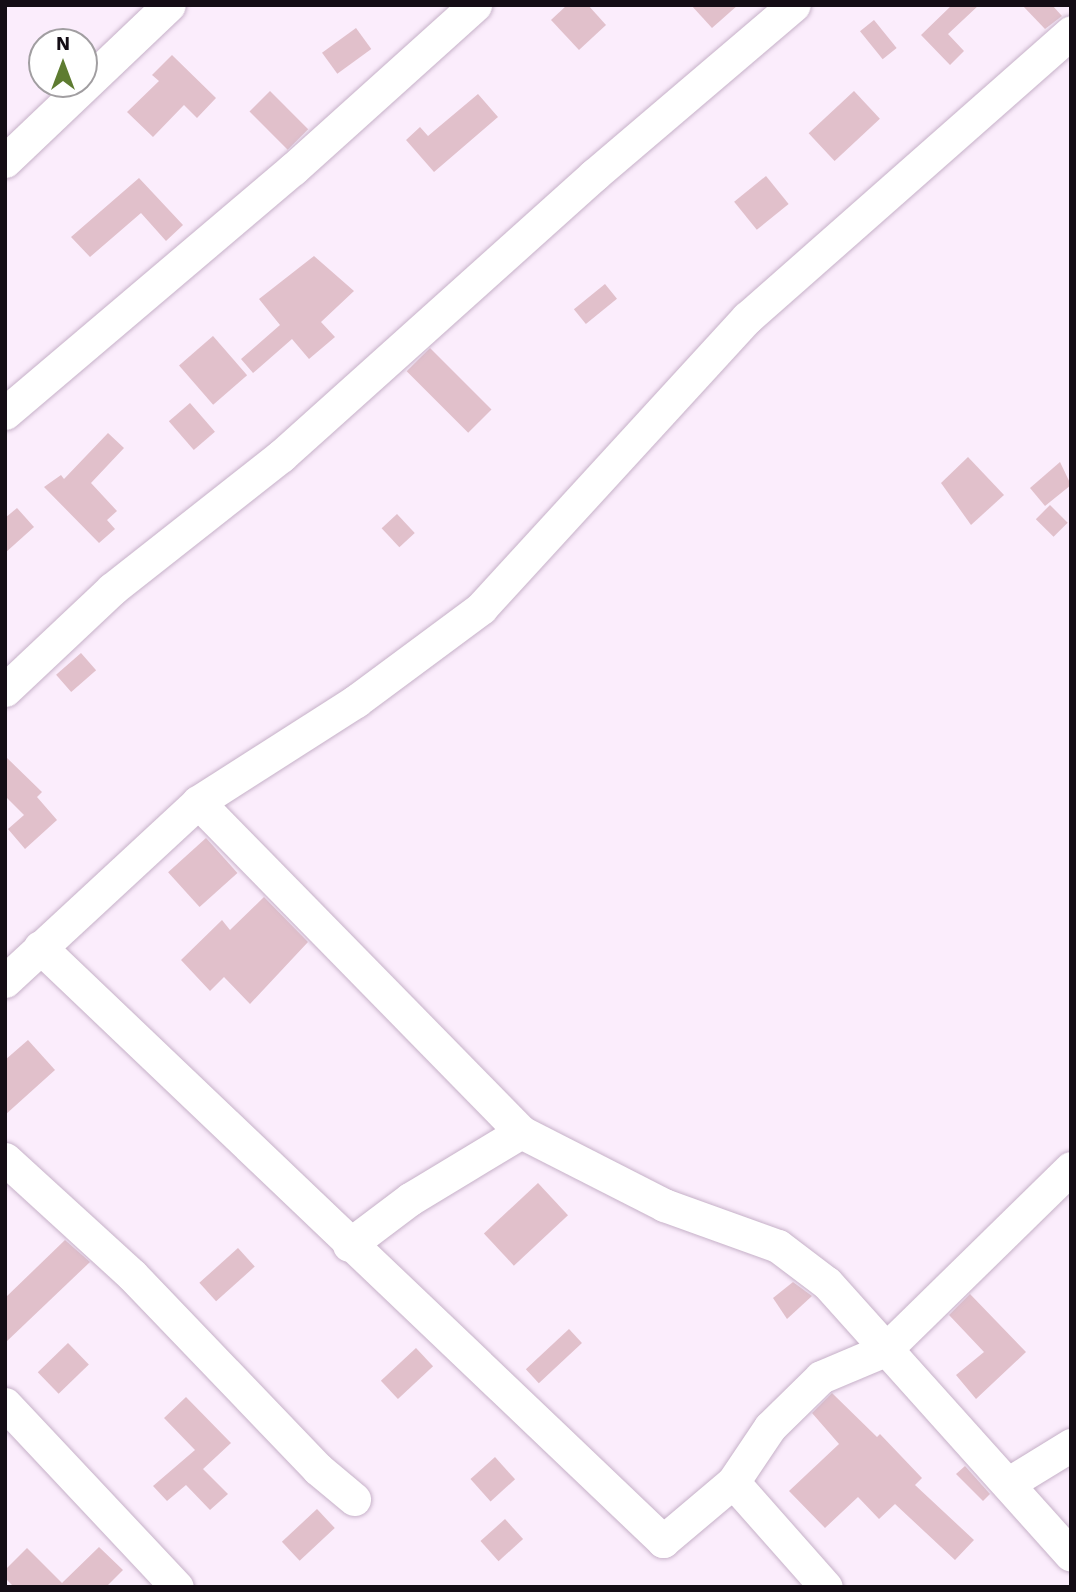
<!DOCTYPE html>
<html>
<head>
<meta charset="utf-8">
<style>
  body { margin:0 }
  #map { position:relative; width:1076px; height:1592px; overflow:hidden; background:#fbedfc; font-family:"Work Sans",sans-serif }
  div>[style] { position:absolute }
  .building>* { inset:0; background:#e1c0cb; transform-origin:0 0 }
  .roads { filter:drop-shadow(0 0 2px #c6b1c8) drop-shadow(0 0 2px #c6b1c8) }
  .minor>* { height:33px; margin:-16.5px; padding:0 16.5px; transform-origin:16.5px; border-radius:16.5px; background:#fff }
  span { translate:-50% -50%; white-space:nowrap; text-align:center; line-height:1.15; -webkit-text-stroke:6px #fff; paint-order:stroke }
  .frame { position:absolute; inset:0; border:7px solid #140d15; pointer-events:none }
  .north { position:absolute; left:28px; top:28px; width:70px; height:70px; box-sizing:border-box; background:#fff; border:2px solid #a19ea1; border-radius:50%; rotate:0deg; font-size:19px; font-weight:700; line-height:28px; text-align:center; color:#140d15 }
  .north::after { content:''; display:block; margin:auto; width:24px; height:32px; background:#5e7c31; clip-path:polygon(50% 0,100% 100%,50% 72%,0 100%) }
</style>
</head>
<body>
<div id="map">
  <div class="building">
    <div style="clip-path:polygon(567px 5px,588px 5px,606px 25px,579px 50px,551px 20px)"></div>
    <div style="clip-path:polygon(691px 5px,738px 5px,712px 28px)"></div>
    <div style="clip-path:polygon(952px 5px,979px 5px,948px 34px,964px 51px,950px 65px,921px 35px)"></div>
    <div style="clip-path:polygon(1022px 5px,1052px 5px,1062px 16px,1045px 29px)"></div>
    <div style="left:874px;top:20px;width:36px;height:18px;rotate:51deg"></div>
    <div style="left:356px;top:28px;width:26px;height:42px;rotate:54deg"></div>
    <div style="clip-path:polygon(172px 55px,216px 98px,197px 118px,184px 105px,153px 137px,127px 112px,159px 81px,152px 75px)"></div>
    <div style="left:270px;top:91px;width:54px;height:29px;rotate:45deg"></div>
    <div style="left:854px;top:91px;width:38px;height:62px;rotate:47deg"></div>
    <div style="clip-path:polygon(478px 94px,498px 117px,434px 172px,406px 140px,420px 127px,428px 136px)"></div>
    <div style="left:766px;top:176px;width:36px;height:41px;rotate:51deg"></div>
    <div style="clip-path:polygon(139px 178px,183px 225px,166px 241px,141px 213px,90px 257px,71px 237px)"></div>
    <div style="clip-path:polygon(314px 256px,354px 291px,321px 322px,335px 337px,309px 359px,292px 339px,253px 373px,241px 359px,280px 325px,259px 299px)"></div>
    <div style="left:605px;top:284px;width:19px;height:40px;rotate:51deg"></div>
    <div style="left:213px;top:336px;width:52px;height:45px;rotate:49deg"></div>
    <div style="left:430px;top:348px;width:87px;height:33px;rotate:45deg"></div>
    <div style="left:190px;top:403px;width:38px;height:28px;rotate:49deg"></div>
    <div style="clip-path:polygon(108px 433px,124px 448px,91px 483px,117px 511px,107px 520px,115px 529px,99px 543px,44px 487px,61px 475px,64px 479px)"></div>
    <div style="clip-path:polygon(968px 457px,1004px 495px,971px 525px,941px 483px)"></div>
    <div style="clip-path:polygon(1060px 462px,1071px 485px,1045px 506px,1030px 488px)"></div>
    <div style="left:1050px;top:505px;width:25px;height:20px;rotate:45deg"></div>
    <div style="clip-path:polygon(17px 508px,34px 527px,5px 553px,5px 518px)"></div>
    <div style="left:397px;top:514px;width:26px;height:21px;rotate:47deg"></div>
    <div style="left:81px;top:653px;width:23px;height:33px;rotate:49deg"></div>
    <div style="clip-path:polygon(5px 756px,42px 792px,37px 797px,57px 820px,25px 849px,8px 829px,24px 815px,5px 796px)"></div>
    <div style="left:206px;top:838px;width:47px;height:51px;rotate:48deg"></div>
    <div style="clip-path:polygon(264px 897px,308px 942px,250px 1004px,224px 977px,210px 991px,181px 960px,222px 920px,230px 930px)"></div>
    <div style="clip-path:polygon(28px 1040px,55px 1070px,5px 1115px,5px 1060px)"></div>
    <div style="left:538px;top:1183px;width:44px;height:74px;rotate:47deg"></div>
    <div style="clip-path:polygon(65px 1240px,90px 1262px,5px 1343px,5px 1298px)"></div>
    <div style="left:238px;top:1248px;width:25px;height:52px;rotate:48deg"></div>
    <div style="clip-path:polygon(793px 1282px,812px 1296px,787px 1319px,773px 1298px)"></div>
    <div style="clip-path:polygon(970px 1294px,1026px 1352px,976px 1399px,956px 1375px,984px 1352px,949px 1315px)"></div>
    <div style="left:569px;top:1329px;width:19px;height:59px;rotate:47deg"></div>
    <div style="left:68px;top:1343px;width:30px;height:42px;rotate:46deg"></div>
    <div style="left:416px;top:1348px;width:25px;height:48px;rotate:47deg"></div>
    <div style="clip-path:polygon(832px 1393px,877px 1437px,880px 1434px,922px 1478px,915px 1485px,974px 1540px,955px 1560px,895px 1504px,879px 1519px,858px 1497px,825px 1528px,789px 1491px,839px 1444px,812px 1413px)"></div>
    <div style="clip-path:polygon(186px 1397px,231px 1443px,203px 1469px,228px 1494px,210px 1510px,186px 1485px,167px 1501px,153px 1486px,195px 1450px,164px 1418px)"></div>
    <div style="left:495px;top:1457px;width:30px;height:33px;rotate:48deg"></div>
    <div style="clip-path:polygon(965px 1466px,990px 1494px,983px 1501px,956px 1474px)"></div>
    <div style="left:317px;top:1509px;width:26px;height:48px;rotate:47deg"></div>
    <div style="left:505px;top:1519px;width:27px;height:33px;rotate:48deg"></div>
    <div style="clip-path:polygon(99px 1547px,123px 1570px,106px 1587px,14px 1587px,5px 1578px,5px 1570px,27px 1548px,62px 1583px)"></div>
  </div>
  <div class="roads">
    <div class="minor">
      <div style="left:5px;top:161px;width:226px;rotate:-43.6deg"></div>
      <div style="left:5px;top:413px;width:377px;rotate:-40.3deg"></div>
      <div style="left:293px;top:169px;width:245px;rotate:-42deg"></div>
      <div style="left:5px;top:690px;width:147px;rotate:-43.3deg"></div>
      <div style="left:112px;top:589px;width:215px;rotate:-38.2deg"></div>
      <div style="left:281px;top:456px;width:421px;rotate:-41.9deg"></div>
      <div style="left:594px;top:175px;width:262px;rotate:-40.4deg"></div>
      <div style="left:198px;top:802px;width:462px;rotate:45.6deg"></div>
      <div style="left:521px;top:1132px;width:161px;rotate:27deg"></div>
      <div style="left:664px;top:1205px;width:121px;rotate:19.8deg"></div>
      <div style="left:778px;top:1246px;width:61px;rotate:37.1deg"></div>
      <div style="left:827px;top:1283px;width:365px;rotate:48.1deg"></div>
      <div style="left:40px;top:947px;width:861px;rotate:43.63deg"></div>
      <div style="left:663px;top:1541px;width:92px;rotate:-40.1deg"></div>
      <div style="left:733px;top:1482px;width:66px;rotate:-56.1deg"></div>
      <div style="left:770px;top:1427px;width:71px;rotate:-44.4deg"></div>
      <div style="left:821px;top:1377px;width:69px;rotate:-22.9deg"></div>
      <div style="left:885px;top:1350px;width:260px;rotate:-44.4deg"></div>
      <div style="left:5px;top:981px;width:263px;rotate:-42.8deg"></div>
      <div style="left:198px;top:802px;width:188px;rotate:-32.6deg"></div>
      <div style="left:356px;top:701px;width:156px;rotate:-36.6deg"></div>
      <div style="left:481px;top:608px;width:394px;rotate:-47.5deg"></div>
      <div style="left:747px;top:318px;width:432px;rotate:-41.4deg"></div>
      <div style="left:5px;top:1159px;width:172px;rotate:42.4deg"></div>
      <div style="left:132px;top:1275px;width:269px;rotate:46.2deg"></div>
      <div style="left:318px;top:1469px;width:47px;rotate:39.8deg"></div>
      <div style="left:349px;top:1245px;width:76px;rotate:-37deg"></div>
      <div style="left:410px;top:1199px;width:130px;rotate:-31.1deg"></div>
      <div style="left:5px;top:1404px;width:251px;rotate:46.8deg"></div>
      <div style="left:733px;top:1482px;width:140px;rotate:48.5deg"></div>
      <div style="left:1009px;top:1483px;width:73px;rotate:-31.5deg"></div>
    </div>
  </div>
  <div class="frame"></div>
  <div class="north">N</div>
</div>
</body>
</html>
